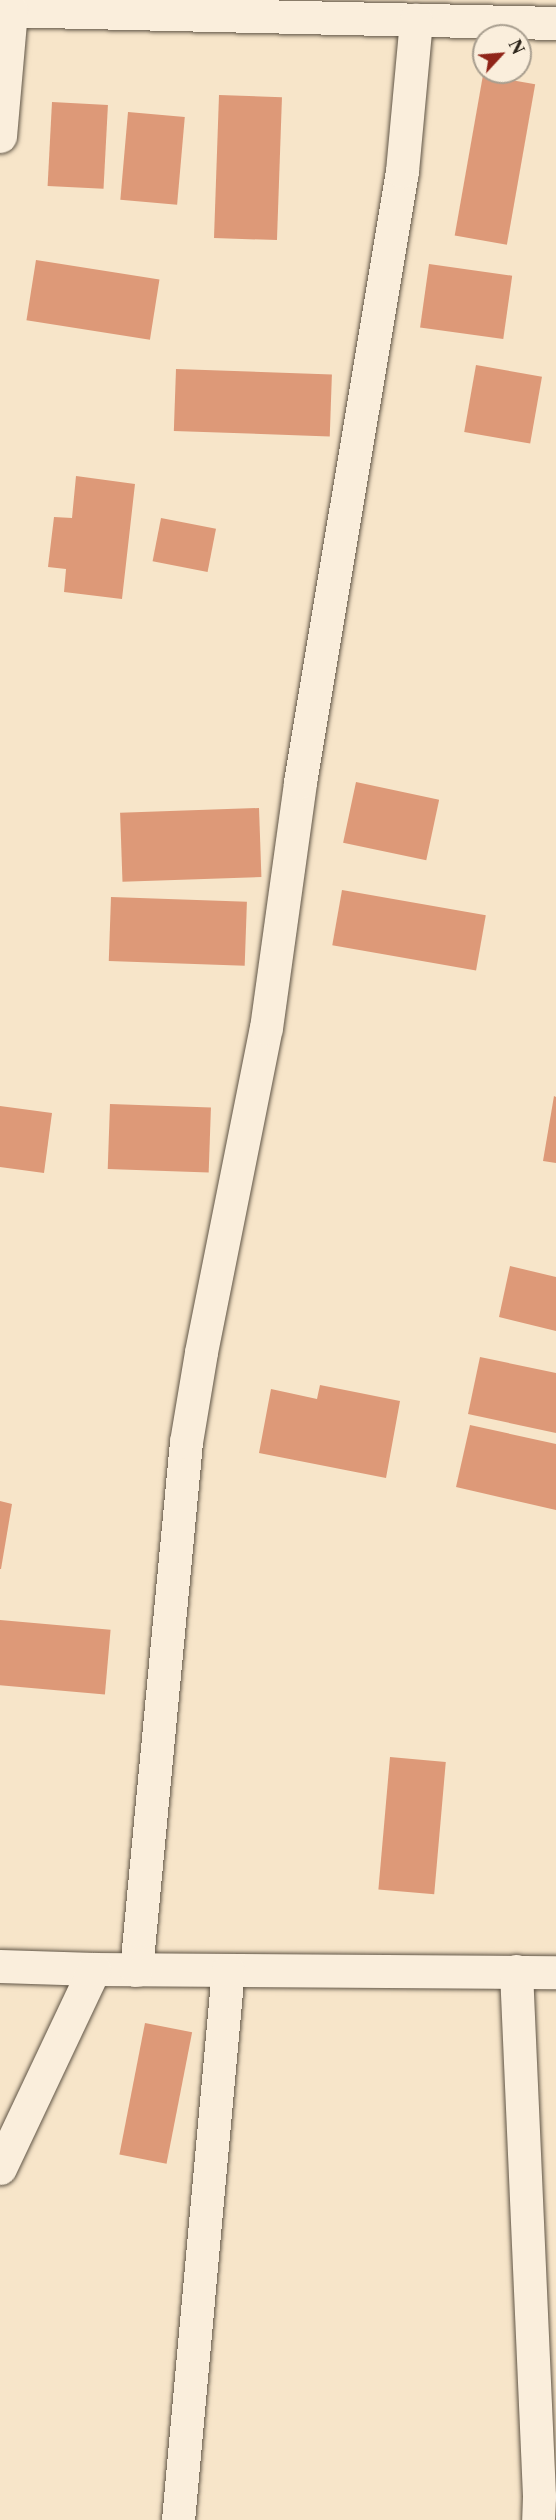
<!DOCTYPE html>
<html>
<head>
<meta charset="utf-8">
<style>
  body { margin:0 }
  #map { position:relative; width:556px; height:2520px; overflow:hidden; background:#f7e5c9; font-family:"Libre Caslon Text",serif }
  div>[style] { position:absolute }
  .building>* { inset:0; background:#dd9978; transform-origin:0 0 }
  .roads { filter:drop-shadow(0 0 2px #605546) drop-shadow(0 0 2px #605546) }
  .minor>* { height:33px; margin:-16.5px; padding:0 16.5px; transform-origin:16.5px; border-radius:16.5px; background:#faeedc }
  span { translate:-50% -50%; white-space:nowrap; text-align:center; line-height:1.15; -webkit-text-stroke:5px #faeedc; paint-order:stroke }
  .north { position:absolute; left:472px; top:24px; width:60px; height:60px; box-sizing:border-box; background:#faeedc; border:2px solid #a89e8f; border-radius:50%; rotate:64deg; font-size:16px; font-weight:700; line-height:24px; text-align:center; color:#2d251b }
  .north::after { content:''; display:block; margin:auto; width:21px; height:27px; background:#8f2418; clip-path:polygon(50% 0,100% 100%,50% 72%,0 100%) }
</style>
</head>
<body>
<div id="map">
  <div class="building">
    <div style="left:483px;top:75px;width:53px;height:163px;rotate:10deg"></div>
    <div style="left:219px;top:95px;width:63px;height:143px;rotate:2deg"></div>
    <div style="left:52px;top:102px;width:56px;height:84px;rotate:3deg"></div>
    <div style="left:128px;top:112px;width:57px;height:88px;rotate:5deg"></div>
    <div style="left:36px;top:260px;width:125px;height:61px;rotate:9deg"></div>
    <div style="left:429px;top:264px;width:84px;height:64px;rotate:8deg"></div>
    <div style="left:476px;top:365px;width:67px;height:68px;rotate:10deg"></div>
    <div style="left:176px;top:369px;width:156px;height:62px;rotate:2deg"></div>
    <div style="clip-path:polygon(76px 476px,135px 484px,122px 599px,64px 592px,66px 569px,48px 567px,54px 517px,72px 518px)"></div>
    <div style="left:161px;top:518px;width:56px;height:44px;rotate:11deg"></div>
    <div style="left:356px;top:782px;width:85px;height:62px;rotate:12deg"></div>
    <div style="left:259px;top:808px;width:69px;height:139px;rotate:88deg"></div>
    <div style="left:342px;top:890px;width:146px;height:56px;rotate:10deg"></div>
    <div style="left:111px;top:897px;width:136px;height:64px;rotate:2deg"></div>
    <div style="clip-path:polygon(554px 1096px,556px 1097px,556px 1163px,543px 1161px)"></div>
    <div style="left:110px;top:1104px;width:101px;height:65px;rotate:2deg"></div>
    <div style="clip-path:polygon(0 1106px,52px 1113px,44px 1173px,0 1167px)"></div>
    <div style="clip-path:polygon(510px 1266px,556px 1277px,556px 1331px,499px 1317px)"></div>
    <div style="clip-path:polygon(480px 1357px,556px 1373px,556px 1433px,468px 1414px)"></div>
    <div style="clip-path:polygon(320px 1385px,400px 1401px,386px 1478px,259px 1453px,271px 1389px,317px 1399px)"></div>
    <div style="clip-path:polygon(470px 1425px,556px 1444px,556px 1510px,456px 1487px)"></div>
    <div style="clip-path:polygon(0 1501px,12px 1504px,1px 1569px,0 1569px)"></div>
    <div style="left:0;top:1620px;width:111px;height:65px;rotate:5deg"></div>
    <div style="left:390px;top:1757px;width:56px;height:133px;rotate:5deg"></div>
    <div style="left:145px;top:2023px;width:48px;height:134px;rotate:11deg"></div>
  </div>
  <div class="roads">
    <div class="minor">
      <div style="left:0;top:10px;width:556px;rotate:1.34deg"></div>
      <div style="left:0;top:136px;width:126px;rotate:-85deg"></div>
      <div style="left:0;top:1966px;width:94px;rotate:1.8deg"></div>
      <div style="left:94px;top:1969px;width:462px;rotate:0.4deg"></div>
      <div style="left:136px;top:1970px;width:530px;rotate:-84.59deg"></div>
      <div style="left:186px;top:1442px;width:91px;rotate:-80.5deg"></div>
      <div style="left:201px;top:1352px;width:330px;rotate:-78.7deg"></div>
      <div style="left:266px;top:1028px;width:248px;rotate:-82.1deg"></div>
      <div style="left:300px;top:782px;width:619px;rotate:-80.52deg"></div>
      <div style="left:402px;top:171px;width:152px;rotate:-84.7deg"></div>
      <div style="left:516px;top:1971px;width:526px;rotate:87.49deg"></div>
      <div style="left:539px;top:2496px;width:24px;rotate:92deg"></div>
      <div style="left:0;top:2168px;width:220px;rotate:-64.7deg"></div>
      <div style="left:178px;top:2520px;width:552px;rotate:-84.81deg"></div>
    </div>
  </div>
  <div class="north">N</div>
</div>
</body>
</html>
